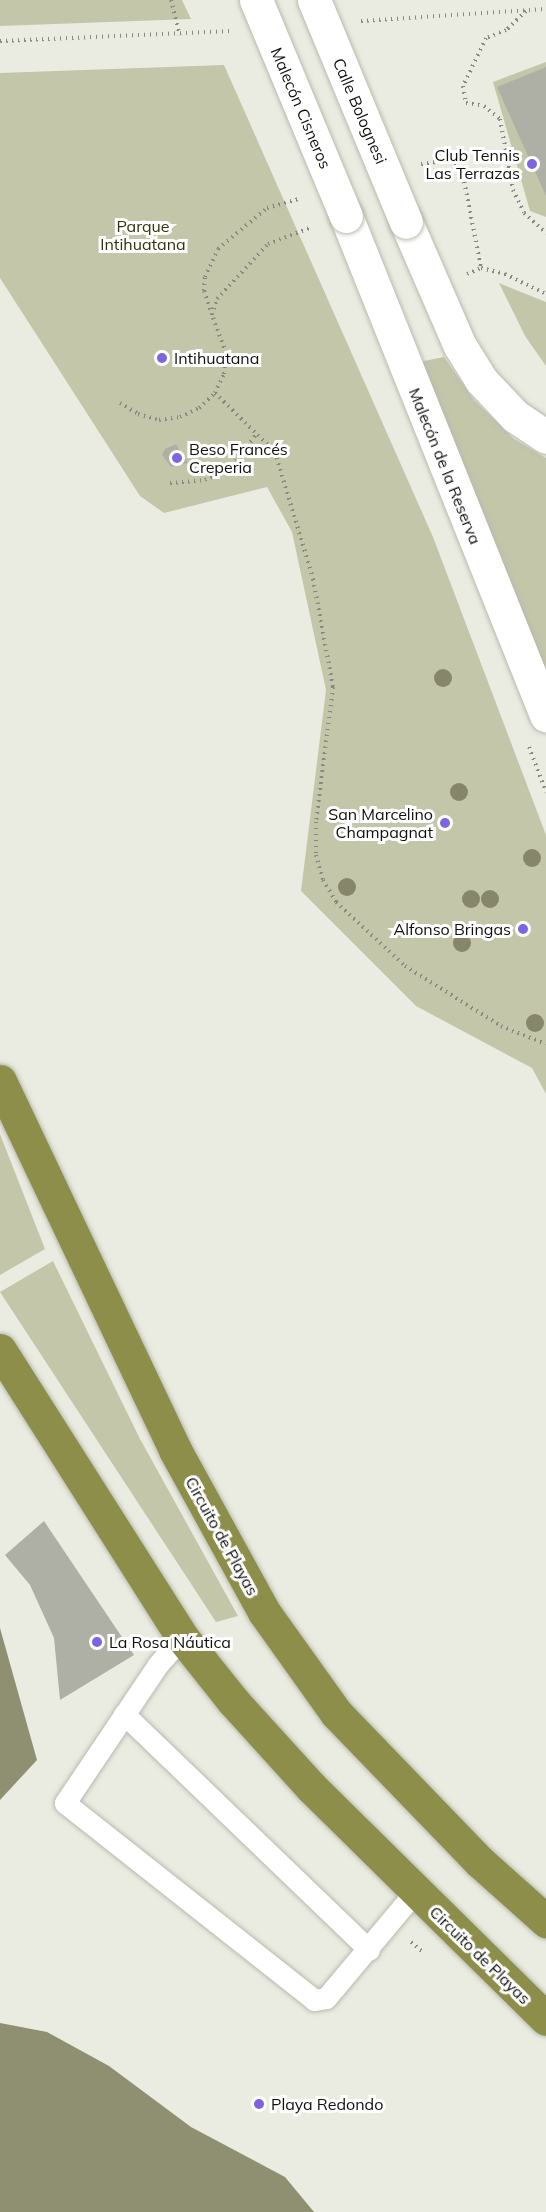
<!DOCTYPE html>
<html>
<head>
<meta charset="utf-8">
<style>
  body { margin:0 }
  #map { position:relative; width:546px; height:2212px; overflow:hidden; background:#ebece1; font-family:Mulish,sans-serif }
  div>[style] { position:absolute }
  .green>* { inset:0; background:#c4c6aa }
  .water>* { inset:0; background:#8f9072 }
  .building>* { inset:0; background:#afb0a5 }
  .path>* { height:4px; margin-top:-2px; transform-origin:0; background:repeating-linear-gradient(90deg,#888981 0 1.5px,transparent 0 6px) }
  .roads { filter:drop-shadow(0 0 2px #b9baaf) drop-shadow(0 0 2px #b9baaf) }
  .lane>* { height:21px; margin:-10.5px; padding:0 10.5px; transform-origin:10.5px; border-radius:10.5px; background:#fff }
  .secondary>* { height:33px; margin:-16.5px; padding:0 16.5px; transform-origin:16.5px; border-radius:16.5px; background:#fff }
  .highway>* { height:33px; margin:-16.5px; padding:0 16.5px; transform-origin:16.5px; border-radius:16.5px; background:#8c8e49 }
  .bridges { filter:drop-shadow(0 0 2px #b9baaf) drop-shadow(0 0 2px #b9baaf) }
  .secondary-bridge>* { height:33px; margin:-16.5px; padding:0 16.5px; transform-origin:16.5px; border-radius:16.5px; background:#fff }
  .trees>* { width:18px; height:18px; margin:-9px; border-radius:50%; background:#85866a }
  .dots>* { width:16px; height:16px; translate:-50% -50%; box-sizing:border-box; border:3px solid #fff; border-radius:50% }
  span { translate:-50% -50%; white-space:nowrap; text-align:center; line-height:1.15; -webkit-text-stroke:6px #fff; paint-order:stroke }
  .street-label { font-size:16px; color:#0f100c }
  .poi-label { font-size:16px; color:#0f100c }
  .right { translate:-100% -50%; text-align:right }
  .left { translate:0 -50%; text-align:left }
  .park-label { font-size:16px; color:#323309 }
</style>
</head>
<body>
<div id="map">
  <div class="green">
    <div style="clip-path:polygon(0 0,182px 0,191px 19px,0 26px)"></div>
    <div style="clip-path:polygon(546px 62px,546px 217px,530px 211px,493px 82px)"></div>
    <div style="clip-path:polygon(224px 65px,433px 537px,546px 835px,546px 1094px,532px 1068px,416px 1006px,301px 891px,326px 690px,292px 532px,267px 487px,164px 513px,140px 496px,0 278px,0 73px)"></div>
    <div style="clip-path:polygon(499px 283px,546px 302px,546px 366px,525px 336px)"></div>
    <div style="clip-path:polygon(444px 357px,474px 400px,514px 439px,546px 458px,546px 684px,419px 362px)"></div>
    <div style="clip-path:polygon(0 1134px,45px 1249px,0 1275px)"></div>
    <div style="clip-path:polygon(53px 1261px,139px 1437px,238px 1616px,216px 1622px,0 1292px)"></div>
  </div>
  <div class="water">
    <div style="clip-path:polygon(0 1628px,37px 1760px,0 1800px)"></div>
    <div style="clip-path:polygon(0 2023px,47px 2032px,109px 2066px,191px 2127px,285px 2177px,314px 2212px,0 2212px)"></div>
  </div>
  <div class="building">
    <div style="clip-path:polygon(546px 67px,546px 196px,497px 87px)"></div>
    <div style="clip-path:polygon(176px 444px,188px 463px,171px 467px,162px 455px,165px 449px)"></div>
    <div style="clip-path:polygon(44px 1521px,134px 1655px,60px 1700px,54px 1638px,30px 1585px,5px 1555px)"></div>
  </div>
  <div class="path">
    <div style="left:171px;top:0;width:36px;rotate:76deg"></div>
    <div style="left:526px;top:11px;width:28px;rotate:136deg"></div>
    <div style="left:506px;top:30px;width:22px;rotate:158deg"></div>
    <div style="left:486px;top:38px;width:53px;rotate:115.6deg"></div>
    <div style="left:463px;top:86px;width:17px;rotate:80deg"></div>
    <div style="left:466px;top:103px;width:18px;rotate:9deg"></div>
    <div style="left:484px;top:106px;width:21px;rotate:39deg"></div>
    <div style="left:500px;top:119px;width:72px;rotate:79.6deg"></div>
    <div style="left:513px;top:190px;width:25px;rotate:64deg"></div>
    <div style="left:524px;top:213px;width:30px;rotate:42deg"></div>
    <div style="left:361px;top:21px;width:185px;rotate:-3.7deg"></div>
    <div style="left:0;top:41px;width:231px;rotate:-2.5deg"></div>
    <div style="left:421px;top:164px;width:29px;rotate:-8deg"></div>
    <div style="left:450px;top:160px;width:16px;rotate:40deg"></div>
    <div style="left:462px;top:170px;width:100px;rotate:79deg"></div>
    <div style="left:467px;top:274px;width:15px;rotate:-23deg"></div>
    <div style="left:481px;top:268px;width:25px;rotate:14deg"></div>
    <div style="left:505px;top:274px;width:46px;rotate:26deg"></div>
    <div style="left:212px;top:315px;width:25px;rotate:-108deg"></div>
    <div style="left:204px;top:291px;width:14px;rotate:-86deg"></div>
    <div style="left:205px;top:277px;width:31px;rotate:-65deg"></div>
    <div style="left:218px;top:249px;width:64px;rotate:-39.9deg"></div>
    <div style="left:267px;top:208px;width:35px;rotate:-16deg"></div>
    <div style="left:215px;top:393px;width:84px;rotate:44.5deg"></div>
    <div style="left:275px;top:452px;width:133px;rotate:73.3deg"></div>
    <div style="left:313px;top:579px;width:110px;rotate:79.5deg"></div>
    <div style="left:333px;top:687px;width:136px;rotate:97.2deg"></div>
    <div style="left:316px;top:822px;width:33px;rotate:90deg"></div>
    <div style="left:316px;top:855px;width:26px;rotate:74deg"></div>
    <div style="left:323px;top:880px;width:26px;rotate:59deg"></div>
    <div style="left:336px;top:902px;width:94px;rotate:42.8deg"></div>
    <div style="left:405px;top:966px;width:113px;rotate:32deg"></div>
    <div style="left:501px;top:1026px;width:48px;rotate:21.8deg"></div>
    <div style="left:120px;top:403px;width:21px;rotate:31deg"></div>
    <div style="left:138px;top:414px;width:22px;rotate:16deg"></div>
    <div style="left:159px;top:420px;width:21px;rotate:-8deg"></div>
    <div style="left:180px;top:417px;width:21px;rotate:-25deg"></div>
    <div style="left:199px;top:408px;width:22px;rotate:-43deg"></div>
    <div style="left:215px;top:393px;width:21px;rotate:-65deg"></div>
    <div style="left:224px;top:374px;width:21px;rotate:-85deg"></div>
    <div style="left:226px;top:353px;width:40px;rotate:-110.2deg"></div>
    <div style="left:212px;top:315px;width:17px;rotate:-73deg"></div>
    <div style="left:217px;top:299px;width:75px;rotate:-47.2deg"></div>
    <div style="left:268px;top:244px;width:47px;rotate:-21.1deg"></div>
    <div style="left:170px;top:483px;width:35px;rotate:-5deg"></div>
    <div style="left:205px;top:480px;width:18px;rotate:-22deg"></div>
    <div style="left:222px;top:473px;width:18px;rotate:-41deg"></div>
    <div style="left:236px;top:461px;width:34px;rotate:-53deg"></div>
    <div style="left:529px;top:747px;width:48px;rotate:69.3deg"></div>
    <div style="left:411px;top:1942px;width:17px;rotate:40deg"></div>
  </div>
  <div class="roads">
    <div class="lane">
      <div style="left:182px;top:1637px;width:38px;rotate:131deg"></div>
      <div style="left:157px;top:1666px;width:165px;rotate:123.9deg"></div>
      <div style="left:65px;top:1803px;width:318px;rotate:38.3deg"></div>
      <div style="left:314px;top:2000px;width:12px;rotate:-9deg"></div>
      <div style="left:326px;top:1998px;width:138px;rotate:-50deg"></div>
      <div style="left:124px;top:1714px;width:340px;rotate:43.9deg"></div>
    </div>
    <div class="secondary">
      <div style="left:346px;top:216px;width:538px;rotate:68.16deg"></div>
      <div style="left:406px;top:222px;width:135px;rotate:66.5deg"></div>
      <div style="left:460px;top:346px;width:40px;rotate:58deg"></div>
      <div style="left:481px;top:380px;width:50px;rotate:46.6deg"></div>
      <div style="left:515px;top:416px;width:37px;rotate:34deg"></div>
    </div>
    <div class="highway">
      <div style="left:0;top:1081px;width:408px;rotate:64.6deg"></div>
      <div style="left:175px;top:1450px;width:185px;rotate:61.2deg"></div>
      <div style="left:264px;top:1612px;width:124px;rotate:54.5deg"></div>
      <div style="left:336px;top:1713px;width:207px;rotate:46deg"></div>
      <div style="left:480px;top:1862px;width:89px;rotate:41.8deg"></div>
      <div style="left:0;top:1350px;width:340px;rotate:57.6deg"></div>
      <div style="left:182px;top:1637px;width:82px;rotate:51.4deg"></div>
      <div style="left:233px;top:1701px;width:116px;rotate:47.8deg"></div>
      <div style="left:311px;top:1787px;width:330px;rotate:44.6deg"></div>
    </div>
  </div>
  <div class="bridges">
    <div class="secondary-bridge">
      <div style="left:256px;top:0;width:234px;rotate:67.4deg"></div>
      <div style="left:314px;top:0;width:240px;rotate:67.5deg"></div>
    </div>
  </div>
  <div class="trees">
    <div style="left:443px;top:678px"></div>
    <div style="left:459px;top:792px"></div>
    <div style="left:532px;top:858px"></div>
    <div style="left:347px;top:887px"></div>
    <div style="left:471px;top:899px"></div>
    <div style="left:490px;top:899px"></div>
    <div style="left:462px;top:943px"></div>
    <div style="left:535px;top:1023px"></div>
  </div>
  <div class="dots">
    <div style="left:532px;top:164px;background:#8064df"></div>
    <div style="left:162px;top:358px;background:#8064df"></div>
    <div style="left:177px;top:458px;background:#8064df"></div>
    <div style="left:445px;top:823px;background:#8064df"></div>
    <div style="left:523px;top:929px;background:#8064df"></div>
    <div style="left:97px;top:1642px;background:#8064df"></div>
    <div style="left:259px;top:2104px;background:#8064df"></div>
  </div>
  <div class="street-label">
    <span style="left:301px;top:108px;rotate:67deg">Malecón Cisneros</span>
    <span style="left:360px;top:111px;rotate:67deg">Calle Bolognesi</span>
    <span style="left:445px;top:466px;rotate:68deg">Malecón de la Reserva</span>
    <span style="left:222px;top:1536px;rotate:61deg">Circuito de Playas</span>
    <span style="left:480px;top:1955px;rotate:44deg">Circuito de Playas</span>
  </div>
  <div class="poi-label">
    <span class="right" style="left:520px;top:164px">Club Tennis<br>Las Terrazas</span>
    <span class="left" style="left:174px;top:358px">Intihuatana</span>
    <span class="left" style="left:189px;top:458px">Beso Francés<br>Creperia</span>
    <span class="right" style="left:433px;top:823px">San Marcelino<br>Champagnat</span>
    <span class="right" style="left:511px;top:929px">Alfonso Bringas</span>
    <span class="left" style="left:109px;top:1642px">La Rosa Náutica</span>
    <span class="left" style="left:271px;top:2104px">Playa Redondo</span>
  </div>
  <div class="park-label">
    <span style="left:143px;top:235px">Parque<br>Intihuatana</span>
  </div>
</div>
</body>
</html>
